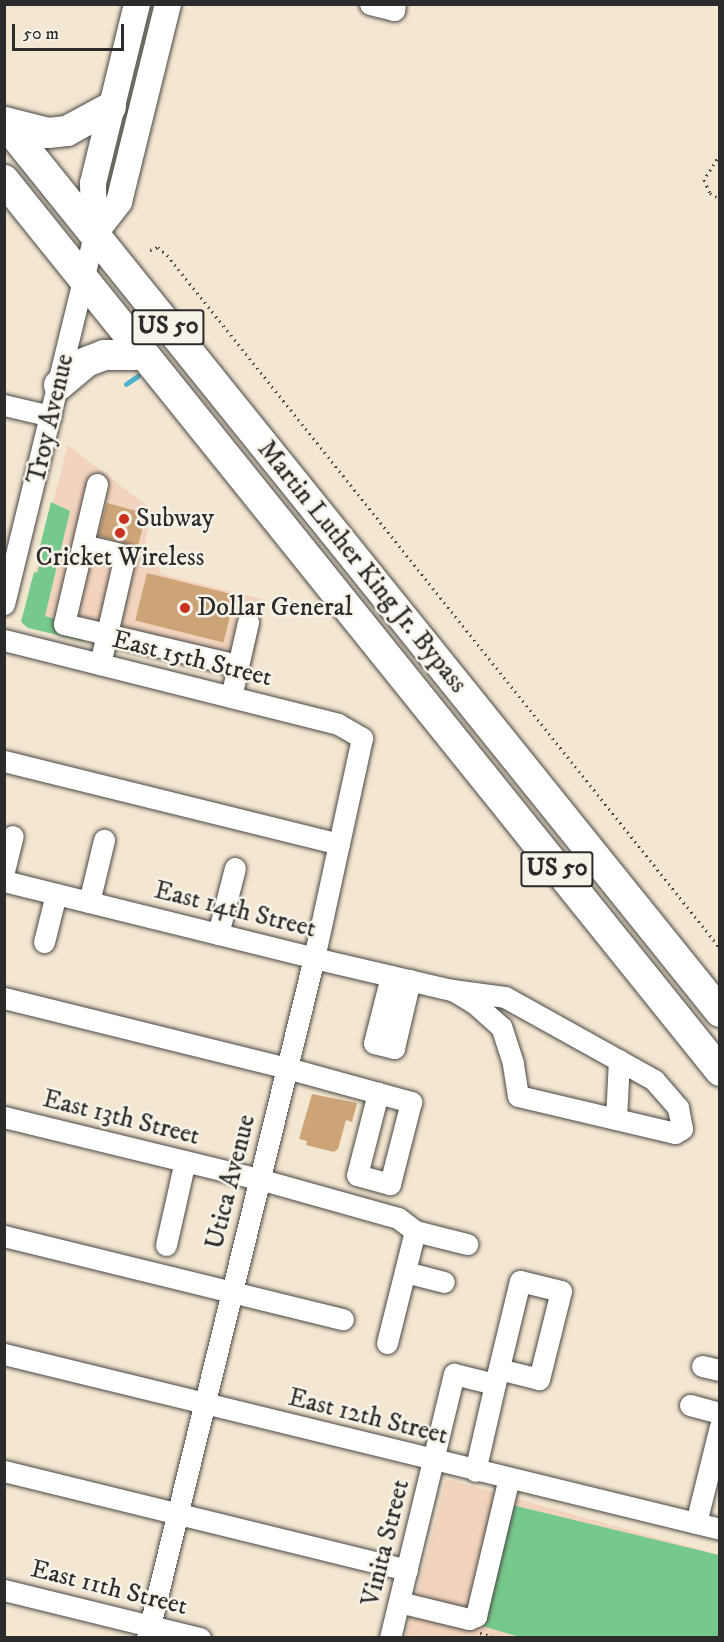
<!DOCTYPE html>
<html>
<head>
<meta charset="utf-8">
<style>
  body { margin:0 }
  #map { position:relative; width:724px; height:1642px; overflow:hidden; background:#f4e7d2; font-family:"IM FELL DW Pica",serif }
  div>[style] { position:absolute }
  .built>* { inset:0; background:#f2d4be }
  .green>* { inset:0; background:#76c98c }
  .stream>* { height:4.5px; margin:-2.25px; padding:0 2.25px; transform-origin:2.25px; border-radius:2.25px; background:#4bb2c9 }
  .building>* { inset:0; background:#cda477; transform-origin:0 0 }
  .path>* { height:3px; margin-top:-1.5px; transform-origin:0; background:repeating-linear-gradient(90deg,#494744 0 1.5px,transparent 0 6px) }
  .roads { filter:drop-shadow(0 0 2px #494744) drop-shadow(0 0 2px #494744) }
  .minor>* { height:21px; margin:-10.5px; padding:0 10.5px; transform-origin:10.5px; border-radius:10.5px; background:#fff }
  .major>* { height:26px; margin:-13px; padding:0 13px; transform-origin:13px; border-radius:13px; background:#fff }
  .highway>* { height:30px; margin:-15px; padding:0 15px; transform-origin:15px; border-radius:15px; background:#fff }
  .dots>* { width:16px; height:16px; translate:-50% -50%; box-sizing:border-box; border:3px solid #f7f3e8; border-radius:50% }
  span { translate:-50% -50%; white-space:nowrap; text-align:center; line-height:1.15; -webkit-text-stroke:5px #f7f3e8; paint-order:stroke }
  .shield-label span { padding:2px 4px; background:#f7f3e8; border:2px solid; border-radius:4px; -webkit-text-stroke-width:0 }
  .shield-label { font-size:24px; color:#2b2b2b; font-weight:700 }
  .street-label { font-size:26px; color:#2b2b2b }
  .poi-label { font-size:26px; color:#2b2b2b }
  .left { translate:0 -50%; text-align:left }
  .frame { position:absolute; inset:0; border:6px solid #2b2b2b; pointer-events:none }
  .scale { position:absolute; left:12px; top:24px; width:112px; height:27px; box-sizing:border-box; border:3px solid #2b2b2b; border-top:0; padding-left:8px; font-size:18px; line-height:21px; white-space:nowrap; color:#2b2b2b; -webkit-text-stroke:4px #f7f3e8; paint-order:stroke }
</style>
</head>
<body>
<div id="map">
  <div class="built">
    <div style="clip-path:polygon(68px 445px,152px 510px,145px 542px,162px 574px,266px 600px,249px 683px,22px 624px)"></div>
    <div style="clip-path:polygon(446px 1479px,719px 1555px,719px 1637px,405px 1638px)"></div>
  </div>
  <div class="green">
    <div style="clip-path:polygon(51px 502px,70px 511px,45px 616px,55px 619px,54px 626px,93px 636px,83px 641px,28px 628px,21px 622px,34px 572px,37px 573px,40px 564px,36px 562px)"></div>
    <div style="clip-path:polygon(512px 1505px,719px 1555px,719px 1637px,523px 1638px,482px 1626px)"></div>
  </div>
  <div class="stream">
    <div style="left:126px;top:384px;width:14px;rotate:-34deg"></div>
  </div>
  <div class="building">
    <div style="left:107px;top:503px;width:41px;height:34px;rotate:15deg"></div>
    <div style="left:147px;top:573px;width:91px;height:49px;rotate:14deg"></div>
    <div style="clip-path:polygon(312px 1094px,357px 1103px,352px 1122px,346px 1120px,338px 1149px,334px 1152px,306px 1145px,307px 1141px,299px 1139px)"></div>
  </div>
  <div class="path">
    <div style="left:720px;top:130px;width:2px;rotate:90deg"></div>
    <div style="left:720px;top:154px;width:31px;rotate:122deg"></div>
    <div style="left:704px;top:180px;width:14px;rotate:65deg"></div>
    <div style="left:710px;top:193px;width:12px;rotate:31deg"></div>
    <div style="left:150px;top:250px;width:9px;rotate:-21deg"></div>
    <div style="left:158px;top:247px;width:12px;rotate:42deg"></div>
    <div style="left:167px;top:255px;width:887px;rotate:51.41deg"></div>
    <div style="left:480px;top:1633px;width:18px;rotate:16deg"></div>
  </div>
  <div class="roads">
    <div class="minor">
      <div style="left:370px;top:4px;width:25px;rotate:14deg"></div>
      <div style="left:394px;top:10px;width:6px;rotate:-81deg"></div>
      <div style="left:4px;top:405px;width:48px;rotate:13.2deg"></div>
      <div style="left:97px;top:484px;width:144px;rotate:103.3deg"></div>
      <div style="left:64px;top:624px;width:179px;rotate:13.3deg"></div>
      <div style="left:83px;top:545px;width:43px;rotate:13.4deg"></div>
      <div style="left:125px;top:555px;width:112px;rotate:102.9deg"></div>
      <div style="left:4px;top:604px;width:381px;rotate:-76.3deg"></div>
      <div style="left:4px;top:640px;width:344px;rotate:14.1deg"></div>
      <div style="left:338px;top:724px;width:28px;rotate:30deg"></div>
      <div style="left:362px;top:738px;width:225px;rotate:102.3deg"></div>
      <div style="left:314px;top:958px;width:700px;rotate:103.8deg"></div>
      <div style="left:231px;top:697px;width:77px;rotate:-77.2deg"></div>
      <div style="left:4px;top:761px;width:345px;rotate:13.9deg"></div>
      <div style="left:4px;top:871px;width:36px;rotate:-76deg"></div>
      <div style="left:4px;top:881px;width:319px;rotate:13.9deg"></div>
      <div style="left:314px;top:958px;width:142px;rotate:13.1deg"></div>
      <div style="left:452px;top:990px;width:53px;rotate:7.5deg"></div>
      <div style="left:505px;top:997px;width:171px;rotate:29.1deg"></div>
      <div style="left:654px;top:1080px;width:37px;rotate:49deg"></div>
      <div style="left:678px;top:1108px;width:21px;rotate:79deg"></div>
      <div style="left:682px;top:1129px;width:8px;rotate:150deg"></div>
      <div style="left:675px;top:1133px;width:161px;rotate:-166.7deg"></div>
      <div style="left:518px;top:1096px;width:33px;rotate:-99deg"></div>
      <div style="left:513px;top:1063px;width:38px;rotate:-108deg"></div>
      <div style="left:501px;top:1027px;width:36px;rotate:-138deg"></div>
      <div style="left:474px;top:1003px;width:26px;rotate:-149deg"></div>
      <div style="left:89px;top:902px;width:64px;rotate:-76.4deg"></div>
      <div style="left:218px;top:934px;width:68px;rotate:-75.6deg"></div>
      <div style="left:44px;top:942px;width:49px;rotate:-76deg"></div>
      <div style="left:391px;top:976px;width:69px;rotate:104.2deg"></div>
      <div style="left:374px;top:1043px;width:21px;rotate:14deg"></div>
      <div style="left:394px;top:1048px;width:70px;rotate:-76.8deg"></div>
      <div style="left:4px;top:998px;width:292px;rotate:13.9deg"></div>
      <div style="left:287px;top:1068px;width:129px;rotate:15.3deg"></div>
      <div style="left:411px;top:1102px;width:85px;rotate:104.4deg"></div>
      <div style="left:390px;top:1184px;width:34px;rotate:-165deg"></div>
      <div style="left:357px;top:1175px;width:85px;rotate:-75.6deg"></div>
      <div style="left:4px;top:1117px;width:262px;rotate:13.7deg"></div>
      <div style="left:259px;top:1179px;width:144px;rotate:15.7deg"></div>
      <div style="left:398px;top:1218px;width:21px;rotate:37deg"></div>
      <div style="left:415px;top:1231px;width:54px;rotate:14deg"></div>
      <div style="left:616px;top:1119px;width:59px;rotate:-87.1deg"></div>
      <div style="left:4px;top:1236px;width:349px;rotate:13.8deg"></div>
      <div style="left:166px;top:1245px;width:86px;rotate:-77.3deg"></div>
      <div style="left:405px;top:1272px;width:40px;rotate:14.4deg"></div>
      <div style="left:387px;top:1343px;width:115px;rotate:-76deg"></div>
      <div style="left:4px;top:1354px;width:737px;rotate:13.73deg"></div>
      <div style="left:702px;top:1366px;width:18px;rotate:13deg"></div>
      <div style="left:495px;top:1384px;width:106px;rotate:-76.4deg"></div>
      <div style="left:520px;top:1281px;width:42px;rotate:13.7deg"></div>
      <div style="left:561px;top:1291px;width:91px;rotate:104deg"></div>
      <div style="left:539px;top:1379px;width:41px;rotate:-166deg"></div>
      <div style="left:690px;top:1405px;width:31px;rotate:15deg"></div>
      <div style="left:4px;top:1471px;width:415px;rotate:13.8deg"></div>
      <div style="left:696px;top:1523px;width:100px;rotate:-76.1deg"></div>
      <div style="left:4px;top:1590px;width:202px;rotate:13.8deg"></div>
      <div style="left:399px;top:1602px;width:72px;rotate:13.7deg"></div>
      <div style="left:469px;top:1619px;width:8px;rotate:-23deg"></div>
      <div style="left:476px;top:1616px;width:142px;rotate:-76.6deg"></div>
      <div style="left:390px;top:1638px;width:272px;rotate:-76.4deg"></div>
      <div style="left:454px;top:1374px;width:42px;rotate:13.7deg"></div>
      <div style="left:495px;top:1384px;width:89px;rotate:102.9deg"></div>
    </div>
    <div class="major">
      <div style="left:94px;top:234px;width:41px;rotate:-52deg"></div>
      <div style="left:119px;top:202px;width:204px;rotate:-76.1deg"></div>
      <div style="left:94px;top:234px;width:51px;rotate:-91.1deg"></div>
      <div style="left:93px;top:183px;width:184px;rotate:-76.2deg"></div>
    </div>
    <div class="highway">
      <div style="left:4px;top:122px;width:1142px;rotate:51.18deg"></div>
      <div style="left:5px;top:122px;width:44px;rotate:14.3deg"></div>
      <div style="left:48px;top:133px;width:19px;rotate:-6deg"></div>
      <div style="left:67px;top:131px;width:50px;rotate:-28.6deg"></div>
      <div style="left:4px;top:180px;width:1143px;rotate:51.21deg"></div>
      <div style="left:59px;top:385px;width:35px;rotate:-40deg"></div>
      <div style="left:86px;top:362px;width:19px;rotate:-21deg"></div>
      <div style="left:104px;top:355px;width:37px"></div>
    </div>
  </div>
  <div class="dots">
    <div style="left:124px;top:519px;background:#c8321e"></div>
    <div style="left:120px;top:533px;background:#c8321e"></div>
    <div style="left:185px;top:608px;background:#c8321e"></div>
  </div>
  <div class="shield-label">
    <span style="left:168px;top:327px">US 50</span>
    <span style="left:557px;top:869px">US 50</span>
  </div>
  <div class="street-label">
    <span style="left:51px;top:419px;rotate:-77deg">Troy Avenue</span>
    <span style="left:362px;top:567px;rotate:51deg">Martin Luther King Jr. Bypass</span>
    <span style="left:192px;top:659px;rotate:14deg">East 15th Street</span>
    <span style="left:235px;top:910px;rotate:14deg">East 14th Street</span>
    <span style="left:121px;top:1118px;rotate:14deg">East 13th Street</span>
    <span style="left:231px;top:1182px;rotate:-76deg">Utica Avenue</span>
    <span style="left:368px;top:1417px;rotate:14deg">East 12th Street</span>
    <span style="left:386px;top:1543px;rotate:-76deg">Vinita Street</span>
    <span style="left:109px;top:1588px;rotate:14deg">East 11th Street</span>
  </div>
  <div class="poi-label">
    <span class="left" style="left:136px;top:519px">Subway</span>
    <span style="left:120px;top:558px">Cricket Wireless</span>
    <span class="left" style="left:197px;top:608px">Dollar General</span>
  </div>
  <div class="frame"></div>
  <div class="scale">50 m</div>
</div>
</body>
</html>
